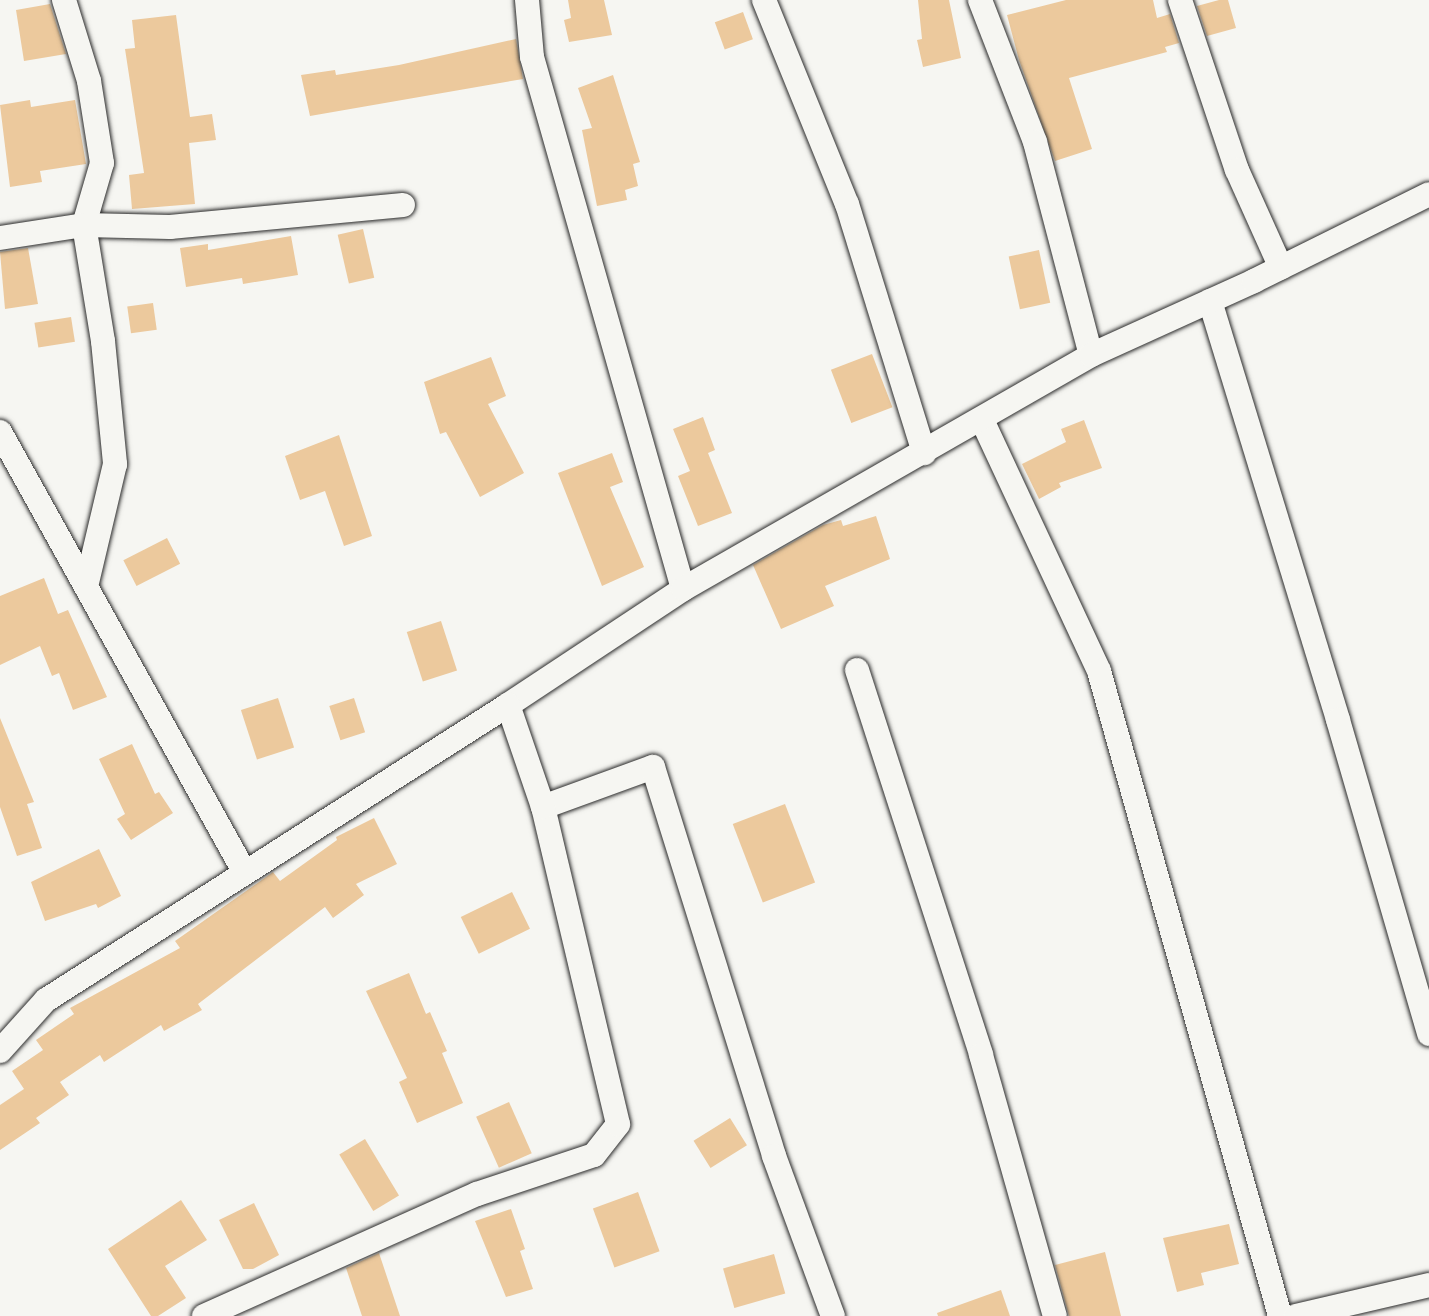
<!DOCTYPE html>
<html>
<head>
<meta charset="utf-8">
<style>
  body { margin:0 }
  #map { position:relative; width:1429px; height:1316px; overflow:hidden; background:#f6f6f2; font-family:Dekko,sans-serif }
  div>[style] { position:absolute }
  .building>* { inset:0; background:#ecc99d; transform-origin:0 0 }
  .roads { filter:drop-shadow(0 0 2px #2b2b2b) drop-shadow(0 0 2px #2b2b2b) }
  .minor>* { height:24px; margin:-12px; padding:0 12px; transform-origin:12px; border-radius:12px; background:#f6f6f2 }
  span { translate:-50% -50%; white-space:nowrap; text-align:center; line-height:1.15; -webkit-text-stroke:5px #f6f6f2; paint-order:stroke }
</style>
</head>
<body>
<div id="map">
  <div class="building">
    <div style="clip-path:polygon(568px 0,604px 0,612px 35px,569px 42px,564px 20px,571px 18px)"></div>
    <div style="clip-path:polygon(918px 0,949px 0,961px 58px,923px 67px,917px 40px,922px 39px)"></div>
    <div style="clip-path:polygon(1066px 0,1153px 0,1157px 18px,1170px 14px,1179px 43px,1165px 47px,1167px 52px,1069px 78px,1092px 149px,1055px 161px,1019px 60px,1007px 15px)"></div>
    <div style="clip-path:polygon(1219px 0,1228px 0,1236px 28px,1207px 36px,1197px 6px)"></div>
    <div style="clip-path:polygon(50px 4px,66px 54px,24px 61px,16px 10px)"></div>
    <div style="left:743px;top:12px;width:29px;height:30px;rotate:70deg"></div>
    <div style="clip-path:polygon(176px 15px,190px 117px,212px 114px,216px 140px,189px 143px,195px 204px,132px 209px,129px 175px,144px 173px,125px 49px,135px 48px,132px 20px)"></div>
    <div style="clip-path:polygon(516px 39px,523px 79px,310px 116px,301px 75px,335px 70px,336px 75px,399px 65px)"></div>
    <div style="clip-path:polygon(613px 75px,640px 162px,633px 164px,638px 186px,625px 190px,627px 200px,597px 206px,582px 130px,592px 128px,578px 88px)"></div>
    <div style="clip-path:polygon(30px 100px,31px 107px,75px 100px,86px 164px,40px 171px,42px 182px,10px 187px,0 105px)"></div>
    <div style="left:363px;top:229px;width:50px;height:26px;rotate:77deg"></div>
    <div style="clip-path:polygon(291px 236px,298px 275px,243px 284px,242px 278px,186px 287px,180px 248px,208px 244px,208px 250px)"></div>
    <div style="clip-path:polygon(28px 248px,38px 304px,5px 309px,0 252px)"></div>
    <div style="left:1039px;top:250px;width:54px;height:31px;rotate:78deg"></div>
    <div style="left:153px;top:303px;width:27px;height:26px;rotate:82deg"></div>
    <div style="left:71px;top:317px;width:25px;height:37px;rotate:81deg"></div>
    <div style="left:872px;top:354px;width:57px;height:44px;rotate:69deg"></div>
    <div style="clip-path:polygon(491px 357px,506px 396px,488px 404px,524px 473px,480px 497px,446px 432px,440px 434px,424px 382px)"></div>
    <div style="clip-path:polygon(703px 417px,715px 450px,708px 453px,732px 513px,698px 526px,678px 476px,690px 471px,673px 429px)"></div>
    <div style="clip-path:polygon(1084px 420px,1102px 468px,1059px 483px,1061px 487px,1039px 499px,1022px 464px,1066px 442px,1061px 429px)"></div>
    <div style="clip-path:polygon(339px 435px,372px 536px,344px 546px,325px 491px,300px 500px,285px 456px)"></div>
    <div style="clip-path:polygon(612px 453px,623px 482px,610px 487px,644px 567px,602px 586px,558px 473px)"></div>
    <div style="clip-path:polygon(876px 516px,890px 559px,825px 586px,834px 606px,781px 629px,753px 565px,823px 525px,841px 520px,843px 526px)"></div>
    <div style="left:167px;top:538px;width:29px;height:49px;rotate:63deg"></div>
    <div style="clip-path:polygon(44px 578px,58px 614px,68px 610px,107px 697px,73px 710px,59px 673px,52px 676px,40px 646px,0 665px,0 596px)"></div>
    <div style="left:441px;top:621px;width:52px;height:36px;rotate:72deg"></div>
    <div style="left:278px;top:698px;width:52px;height:39px;rotate:72deg"></div>
    <div style="left:354px;top:698px;width:36px;height:26px;rotate:72deg"></div>
    <div style="clip-path:polygon(0 718px,34px 802px,27px 804px,42px 848px,17px 856px,0 807px)"></div>
    <div style="clip-path:polygon(132px 744px,155px 794px,159px 792px,173px 813px,131px 840px,117px 819px,125px 814px,99px 759px)"></div>
    <div style="left:785px;top:804px;width:84px;height:56px;rotate:69deg"></div>
    <div style="clip-path:polygon(374px 818px,397px 864px,356px 884px,364px 895px,333px 918px,325px 907px,198px 1004px,202px 1010px,164px 1031px,161px 1025px,104px 1062px,100px 1055px,60px 1082px,69px 1095px,36px 1118px,40px 1123px,0 1150px,0 1105px,24px 1089px,12px 1071px,43px 1050px,36px 1040px,74px 1014px,70px 1008px,180px 948px,175px 941px,273px 872px,280px 881px,337px 840px,336px 837px)"></div>
    <div style="clip-path:polygon(99px 849px,121px 896px,98px 908px,96px 904px,45px 921px,31px 882px)"></div>
    <div style="left:512px;top:892px;width:41px;height:57px;rotate:64deg"></div>
    <div style="clip-path:polygon(409px 973px,426px 1014px,430px 1012px,447px 1051px,442px 1053px,463px 1103px,417px 1123px,399px 1082px,407px 1078px,366px 991px)"></div>
    <div style="left:509px;top:1102px;width:56px;height:36px;rotate:66deg"></div>
    <div style="left:730px;top:1118px;width:32px;height:43px;rotate:58deg"></div>
    <div style="left:365px;top:1139px;width:66px;height:30px;rotate:59deg"></div>
    <div style="left:638px;top:1192px;width:63px;height:48px;rotate:70deg"></div>
    <div style="clip-path:polygon(181px 1200px,207px 1240px,165px 1266px,186px 1298px,158px 1316px,151px 1316px,108px 1249px)"></div>
    <div style="clip-path:polygon(254px 1203px,279px 1255px,253px 1269px,243px 1269px,219px 1220px)"></div>
    <div style="clip-path:polygon(511px 1209px,525px 1249px,520px 1251px,533px 1289px,506px 1297px,475px 1221px)"></div>
    <div style="clip-path:polygon(1229px 1224px,1239px 1264px,1201px 1273px,1204px 1285px,1177px 1292px,1163px 1238px)"></div>
    <div style="clip-path:polygon(1105px 1252px,1121px 1316px,1069px 1316px,1055px 1265px)"></div>
    <div style="clip-path:polygon(379px 1253px,400px 1316px,362px 1316px,346px 1268px)"></div>
    <div style="left:774px;top:1254px;width:41px;height:53px;rotate:74deg"></div>
    <div style="clip-path:polygon(1001px 1290px,1010px 1316px,938px 1316px,937px 1313px)"></div>
  </div>
  <div class="roads">
    <div class="minor">
      <div style="left:64px;top:0;width:85px;rotate:72.8deg"></div>
      <div style="left:89px;top:81px;width:83px;rotate:81deg"></div>
      <div style="left:102px;top:163px;width:65px;rotate:106.2deg"></div>
      <div style="left:84px;top:225px;width:118px;rotate:80.7deg"></div>
      <div style="left:103px;top:341px;width:124px;rotate:84.4deg"></div>
      <div style="left:115px;top:464px;width:126px;rotate:103.3deg"></div>
      <div style="left:527px;top:0;width:57px;rotate:85deg"></div>
      <div style="left:532px;top:57px;width:553px;rotate:74.15deg"></div>
      <div style="left:764px;top:0;width:220px;rotate:67.9deg"></div>
      <div style="left:847px;top:204px;width:261px;rotate:72.8deg"></div>
      <div style="left:980px;top:0;width:152px;rotate:68.8deg"></div>
      <div style="left:1035px;top:142px;width:220px;rotate:75.3deg"></div>
      <div style="left:1180px;top:0;width:179px;rotate:71.5deg"></div>
      <div style="left:1237px;top:170px;width:107px;rotate:65.8deg"></div>
      <div style="left:0;top:238px;width:85px;rotate:-8.8deg"></div>
      <div style="left:84px;top:225px;width:86px;rotate:1.3deg"></div>
      <div style="left:170px;top:227px;width:234px;rotate:-5.4deg"></div>
      <div style="left:1210px;top:301px;width:438px;rotate:73deg"></div>
      <div style="left:1338px;top:720px;width:327px;rotate:73.8deg"></div>
      <div style="left:982px;top:420px;width:277px;rotate:65deg"></div>
      <div style="left:1099px;top:671px;width:670px;rotate:74.32deg"></div>
      <div style="left:0;top:432px;width:504px;rotate:60.95deg"></div>
      <div style="left:857px;top:670px;width:404px;rotate:72.1deg"></div>
      <div style="left:981px;top:1055px;width:271px;rotate:74.2deg"></div>
      <div style="left:543px;top:807px;width:117px;rotate:-20deg"></div>
      <div style="left:653px;top:767px;width:407px;rotate:72.7deg"></div>
      <div style="left:774px;top:1156px;width:171px;rotate:69.8deg"></div>
      <div style="left:0;top:1051px;width:69px;rotate:-48deg"></div>
      <div style="left:46px;top:1000px;width:548px;rotate:-32.56deg"></div>
      <div style="left:508px;top:705px;width:210px;rotate:-33.5deg"></div>
      <div style="left:683px;top:589px;width:470px;rotate:-29.8deg"></div>
      <div style="left:1091px;top:355px;width:179px;rotate:-24.4deg"></div>
      <div style="left:1254px;top:281px;width:195px;rotate:-26.4deg"></div>
      <div style="left:204px;top:1316px;width:299px;rotate:-24.1deg"></div>
      <div style="left:477px;top:1194px;width:123px;rotate:-18.4deg"></div>
      <div style="left:594px;top:1155px;width:39px;rotate:-52deg"></div>
      <div style="left:618px;top:1124px;width:326px;rotate:-103.3deg"></div>
      <div style="left:543px;top:807px;width:108px;rotate:-108.9deg"></div>
      <div style="left:1296px;top:1316px;width:137px;rotate:-13.1deg"></div>
    </div>
  </div>
</div>
</body>
</html>
